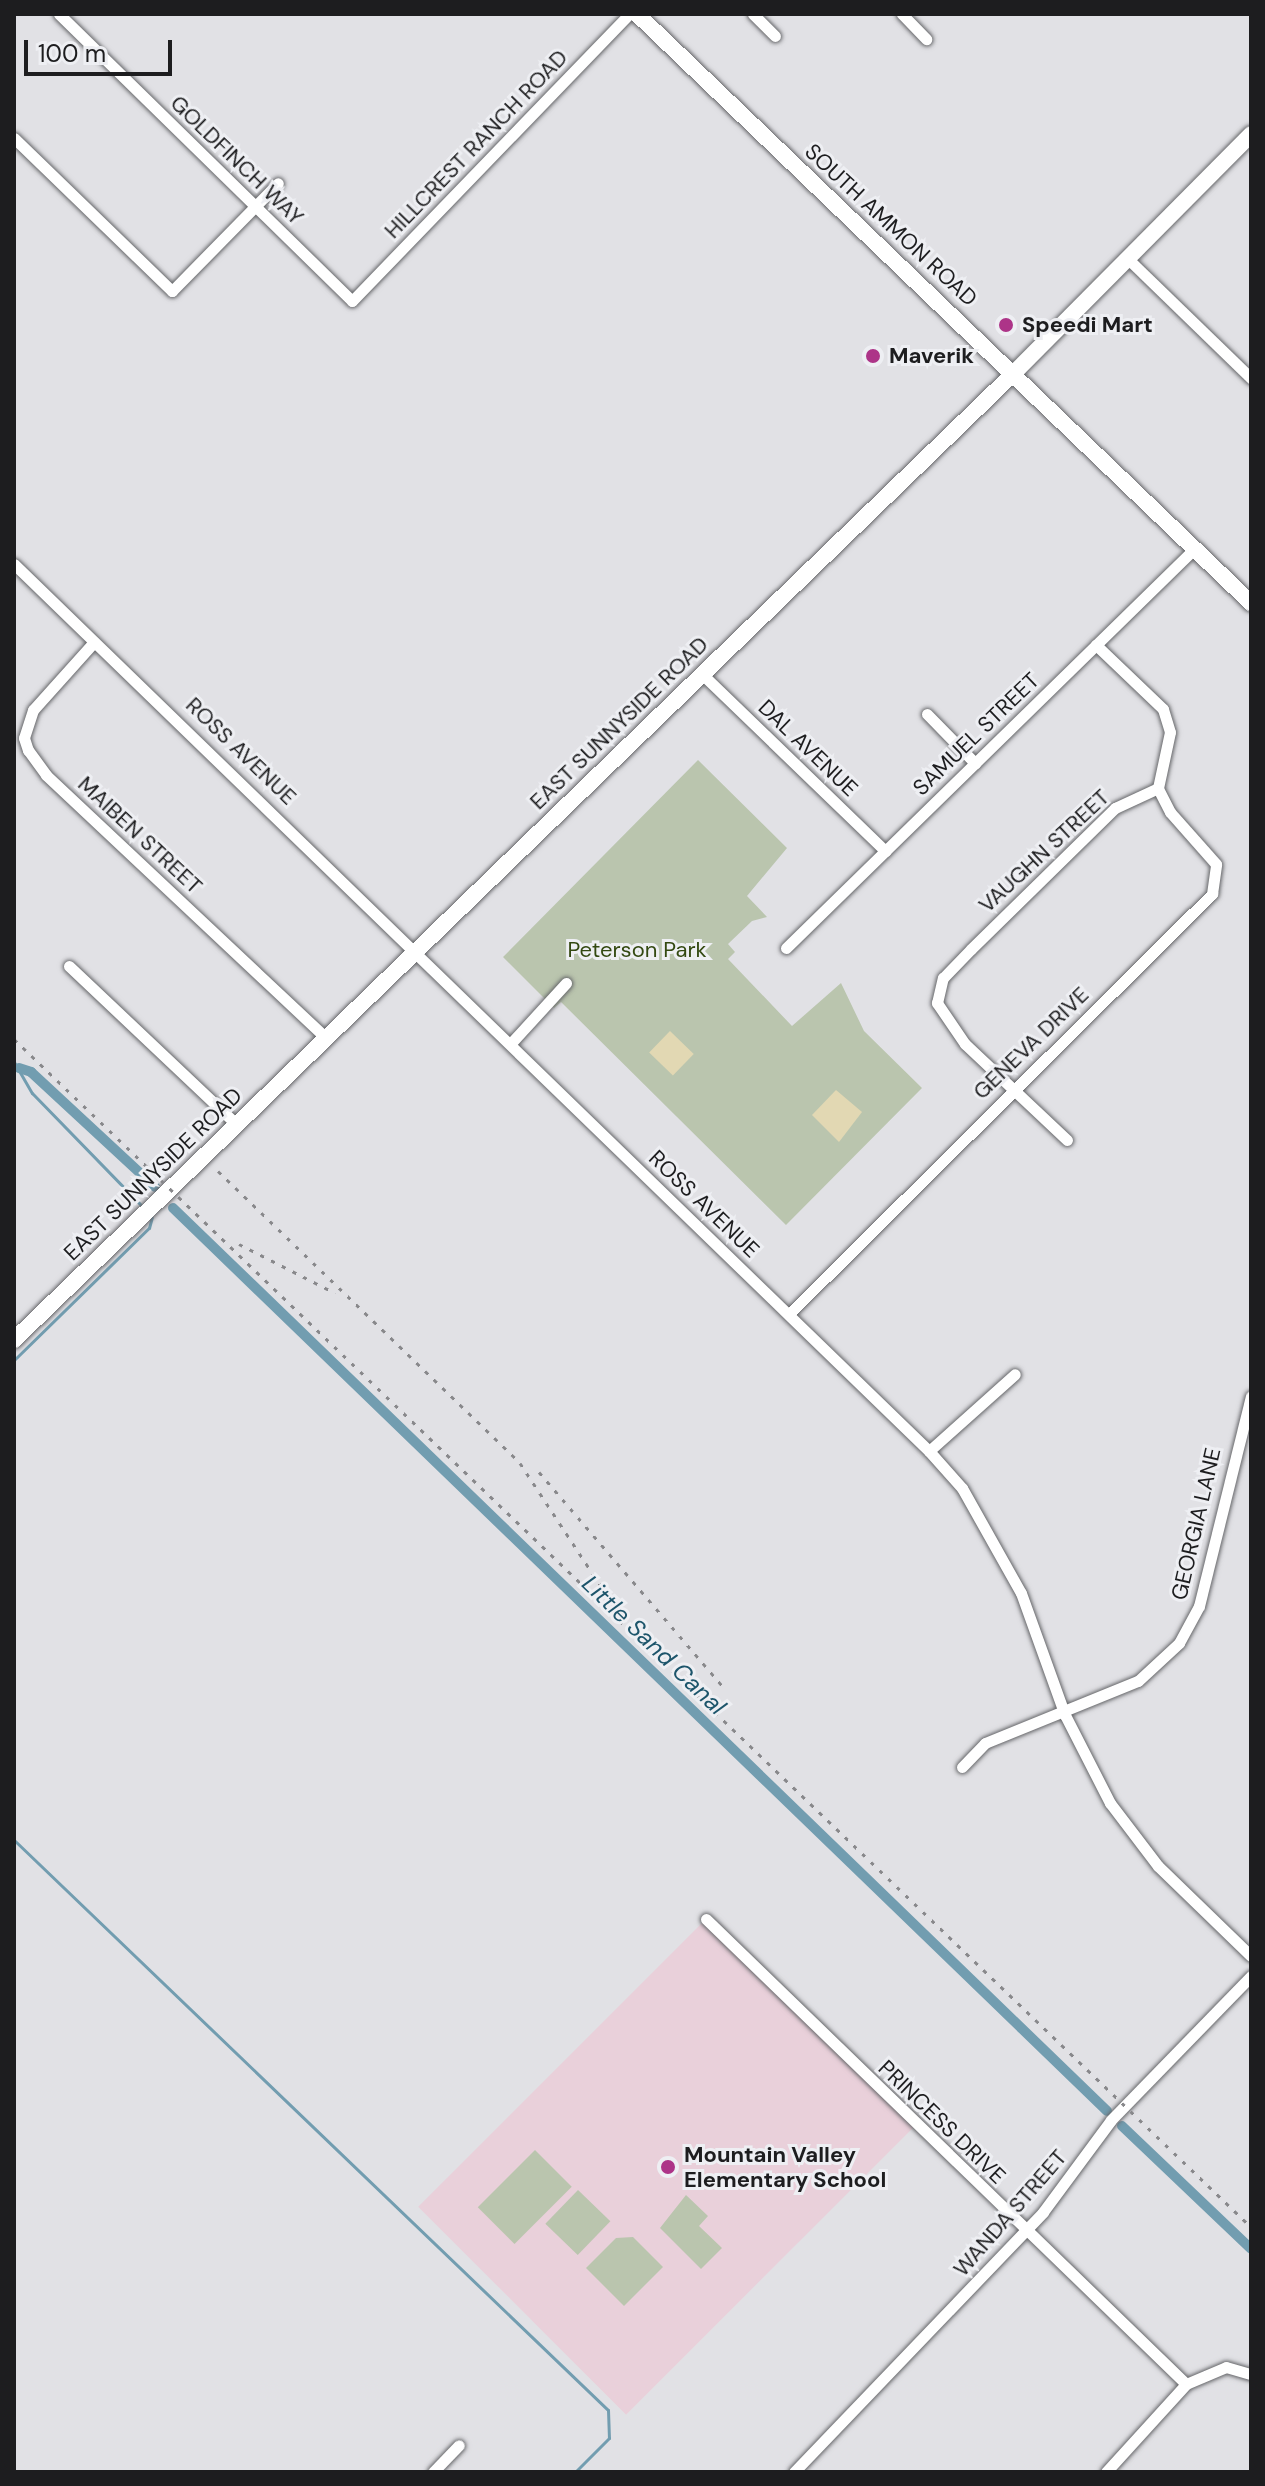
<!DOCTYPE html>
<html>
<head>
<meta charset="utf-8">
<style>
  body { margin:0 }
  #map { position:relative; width:1265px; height:2486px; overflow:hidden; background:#e1e1e5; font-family:"DM Sans",sans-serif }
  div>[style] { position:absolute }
  .education>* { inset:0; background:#e9d0da; transform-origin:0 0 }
  .green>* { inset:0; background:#bac5ae; transform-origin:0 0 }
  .sand>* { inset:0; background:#e2d8b3; transform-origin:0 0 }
  .stream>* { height:3px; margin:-1.5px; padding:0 1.5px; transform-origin:1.5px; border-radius:1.5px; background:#729db0 }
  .canal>* { height:10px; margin:-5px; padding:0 5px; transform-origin:5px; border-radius:5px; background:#729db0 }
  .roads { filter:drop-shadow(0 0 2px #656669) drop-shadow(0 0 2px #656669) }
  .street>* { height:11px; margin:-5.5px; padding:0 5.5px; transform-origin:5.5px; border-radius:5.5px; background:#fff }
  .secondary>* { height:16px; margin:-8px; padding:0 8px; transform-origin:8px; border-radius:8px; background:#fff }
  .rail>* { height:3px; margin-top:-1.5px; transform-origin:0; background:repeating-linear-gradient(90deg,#88888b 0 4px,transparent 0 12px) }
  .dots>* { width:22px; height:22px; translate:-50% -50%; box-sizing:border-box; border:4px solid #eeeff3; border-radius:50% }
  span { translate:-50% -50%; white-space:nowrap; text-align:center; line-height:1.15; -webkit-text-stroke:6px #eeeff3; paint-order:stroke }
  .street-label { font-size:22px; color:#1d1d1f }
  .poi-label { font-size:22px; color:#1d1d1f; font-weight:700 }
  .left { translate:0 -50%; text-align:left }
  .park-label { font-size:22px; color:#334911 }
  .water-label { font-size:24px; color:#1d556b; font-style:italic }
  .frame { position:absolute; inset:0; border:16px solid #1d1d1f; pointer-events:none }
  .scale { position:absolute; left:24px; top:40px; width:148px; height:36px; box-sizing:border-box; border:4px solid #1d1d1f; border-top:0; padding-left:10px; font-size:24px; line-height:28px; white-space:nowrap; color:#1d1d1f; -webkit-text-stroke:6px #eeeff3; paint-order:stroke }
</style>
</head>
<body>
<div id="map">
  <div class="education">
    <div style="left:706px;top:1919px;width:294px;height:407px;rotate:45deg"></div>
  </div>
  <div class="green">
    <div style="clip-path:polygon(698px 760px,787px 848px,747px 896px,767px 917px,752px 921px,728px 944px,735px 952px,728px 959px,792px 1026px,841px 983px,864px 1031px,922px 1088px,786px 1225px,561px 1002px,554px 1008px,503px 957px)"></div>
    <div style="left:535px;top:2150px;width:52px;height:81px;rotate:45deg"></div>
    <div style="left:578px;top:2190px;width:45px;height:47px;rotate:44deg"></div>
    <div style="clip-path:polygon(686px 2195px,708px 2216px,699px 2226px,722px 2248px,701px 2269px,660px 2228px)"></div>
    <div style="clip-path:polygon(633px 2237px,663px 2267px,624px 2306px,586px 2268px,616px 2238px)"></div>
  </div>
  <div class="sand">
    <div style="left:670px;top:1031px;width:33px;height:30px;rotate:44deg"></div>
    <div style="clip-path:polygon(836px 1090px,862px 1112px,839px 1142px,812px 1115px)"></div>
  </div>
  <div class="stream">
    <div style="left:14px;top:1062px;width:36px;rotate:60deg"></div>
    <div style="left:32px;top:1093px;width:155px;rotate:45.8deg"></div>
    <div style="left:14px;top:1360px;width:189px;rotate:-44.4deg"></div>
    <div style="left:149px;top:1228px;width:11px;rotate:-75deg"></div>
    <div style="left:14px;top:1840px;width:823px;rotate:43.82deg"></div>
    <div style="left:608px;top:2410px;width:28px;rotate:88deg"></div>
    <div style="left:609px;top:2438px;width:48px;rotate:135deg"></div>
  </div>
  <div class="canal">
    <div style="left:19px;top:1068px;width:13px;rotate:18deg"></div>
    <div style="left:31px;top:1072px;width:169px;rotate:42.8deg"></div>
    <div style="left:173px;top:1208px;width:1299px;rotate:44.03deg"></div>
    <div style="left:1122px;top:2126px;width:178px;rotate:43.6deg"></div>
  </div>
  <div class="roads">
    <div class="street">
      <div style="left:59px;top:14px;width:410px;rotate:44.4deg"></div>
      <div style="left:352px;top:301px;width:399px;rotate:-46deg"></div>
      <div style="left:753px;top:14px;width:31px;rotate:45deg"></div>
      <div style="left:902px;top:14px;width:35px;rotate:46deg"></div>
      <div style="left:14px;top:138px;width:220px;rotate:44.1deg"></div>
      <div style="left:172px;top:291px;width:151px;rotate:-45.5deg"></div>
      <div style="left:1127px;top:258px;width:173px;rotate:44.1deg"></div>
      <div style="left:14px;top:564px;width:1274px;rotate:44.11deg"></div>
      <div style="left:929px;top:1451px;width:50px;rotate:48.3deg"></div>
      <div style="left:962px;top:1488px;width:120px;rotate:60.7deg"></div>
      <div style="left:1021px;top:1593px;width:130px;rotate:70.2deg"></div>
      <div style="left:1065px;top:1715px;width:99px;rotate:62.9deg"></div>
      <div style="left:1110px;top:1803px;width:79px;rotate:52.7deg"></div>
      <div style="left:1158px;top:1866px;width:129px;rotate:44.1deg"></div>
      <div style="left:94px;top:642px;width:91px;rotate:131.9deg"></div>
      <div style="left:33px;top:710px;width:29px;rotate:108deg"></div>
      <div style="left:24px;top:738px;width:13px;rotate:72deg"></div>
      <div style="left:28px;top:750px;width:31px;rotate:54deg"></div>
      <div style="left:46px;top:775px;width:384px;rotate:43.2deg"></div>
      <div style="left:702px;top:674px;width:255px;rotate:44deg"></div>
      <div style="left:927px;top:714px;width:69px;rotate:45.6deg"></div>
      <div style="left:786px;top:948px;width:572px;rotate:-44.36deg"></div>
      <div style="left:69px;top:966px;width:230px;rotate:43.4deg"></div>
      <div style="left:512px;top:1042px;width:80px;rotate:-47.5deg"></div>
      <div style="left:1067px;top:1140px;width:140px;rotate:-136.7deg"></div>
      <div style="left:965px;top:1044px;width:50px;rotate:-124.3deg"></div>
      <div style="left:937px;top:1003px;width:26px;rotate:-77deg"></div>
      <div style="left:943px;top:978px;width:40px;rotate:-46deg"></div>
      <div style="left:971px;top:949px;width:202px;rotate:-44.4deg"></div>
      <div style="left:1115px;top:808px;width:47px;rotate:-24.9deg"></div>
      <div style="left:1158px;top:788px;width:57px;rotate:-77.9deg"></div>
      <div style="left:1170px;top:732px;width:24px;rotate:-107deg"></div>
      <div style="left:1163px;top:709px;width:93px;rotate:-136.3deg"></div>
      <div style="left:790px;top:1313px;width:595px;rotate:-44.8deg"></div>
      <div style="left:1212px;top:894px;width:30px;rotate:-82deg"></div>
      <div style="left:1216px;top:864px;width:69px;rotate:-131.5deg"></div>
      <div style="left:1170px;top:812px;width:27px;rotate:-117deg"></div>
      <div style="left:929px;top:1451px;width:115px;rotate:-41.8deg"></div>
      <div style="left:962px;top:1767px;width:33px;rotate:-46deg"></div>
      <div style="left:985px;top:1743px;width:165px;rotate:-22.1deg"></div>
      <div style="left:1138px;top:1681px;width:56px;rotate:-42.8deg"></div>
      <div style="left:1179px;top:1643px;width:42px;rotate:-61.6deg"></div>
      <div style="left:1199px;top:1606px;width:216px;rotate:-76.1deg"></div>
      <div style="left:706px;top:1919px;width:668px;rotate:44.09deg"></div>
      <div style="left:433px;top:2472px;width:37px;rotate:-46deg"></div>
      <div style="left:794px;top:2472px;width:360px;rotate:-46.2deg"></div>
      <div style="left:1043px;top:2212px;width:114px;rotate:-53.5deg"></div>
      <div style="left:1111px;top:2120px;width:201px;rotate:-45.8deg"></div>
      <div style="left:1106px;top:2472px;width:119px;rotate:-47.7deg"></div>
      <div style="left:1186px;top:2384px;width:43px;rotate:-23deg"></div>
      <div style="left:1226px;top:2367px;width:26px;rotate:16deg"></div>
    </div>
    <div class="secondary">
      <div style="left:637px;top:14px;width:851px;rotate:43.81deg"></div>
      <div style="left:14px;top:1340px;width:1392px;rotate:-44.04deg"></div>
      <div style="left:1015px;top:372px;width:335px;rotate:-45.2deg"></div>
    </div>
  </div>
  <div class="rail">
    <div style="left:14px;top:1039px;width:1715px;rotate:43.84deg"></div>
    <div style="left:218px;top:1171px;width:420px;rotate:44deg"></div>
    <div style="left:520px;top:1463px;width:171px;rotate:56.7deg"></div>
    <div style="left:239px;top:1244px;width:108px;rotate:27deg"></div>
    <div style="left:539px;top:1472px;width:284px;rotate:49.4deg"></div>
  </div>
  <div class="dots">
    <div style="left:1006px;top:325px;background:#ad3488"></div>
    <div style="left:873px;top:356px;background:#ad3488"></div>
    <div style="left:668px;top:2167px;background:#ad3488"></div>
  </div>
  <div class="street-label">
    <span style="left:476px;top:144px;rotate:-46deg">HILLCREST RANCH ROAD</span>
    <span style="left:237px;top:160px;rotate:44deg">GOLDFINCH WAY</span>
    <span style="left:891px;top:225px;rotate:43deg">SOUTH AMMON ROAD</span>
    <span style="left:619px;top:723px;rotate:-44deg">EAST SUNNYSIDE ROAD</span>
    <span style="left:976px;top:734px;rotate:-44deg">SAMUEL STREET</span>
    <span style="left:808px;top:748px;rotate:44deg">DAL AVENUE</span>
    <span style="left:241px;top:751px;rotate:44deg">ROSS AVENUE</span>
    <span style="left:140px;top:835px;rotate:43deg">MAIBEN STREET</span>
    <span style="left:1044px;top:851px;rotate:-43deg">VAUGHN STREET</span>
    <span style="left:1031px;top:1043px;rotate:-44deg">GENEVA DRIVE</span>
    <span style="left:153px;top:1174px;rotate:-44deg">EAST SUNNYSIDE ROAD</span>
    <span style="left:704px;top:1204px;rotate:44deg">ROSS AVENUE</span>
    <span style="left:1196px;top:1524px;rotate:-77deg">GEORGIA LANE</span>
    <span style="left:942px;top:2122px;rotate:44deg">PRINCESS DRIVE</span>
    <span style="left:1010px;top:2213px;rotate:-49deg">WANDA STREET</span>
  </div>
  <div class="poi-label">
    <span class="left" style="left:1022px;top:325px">Speedi Mart</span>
    <span class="left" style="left:889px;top:356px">Maverik</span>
    <span class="left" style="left:684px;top:2167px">Mountain Valley<br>Elementary School</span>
  </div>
  <div class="park-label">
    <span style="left:637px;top:950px">Peterson Park</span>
  </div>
  <div class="water-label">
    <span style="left:654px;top:1645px;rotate:44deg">Little Sand Canal</span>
  </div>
  <div class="frame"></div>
  <div class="scale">100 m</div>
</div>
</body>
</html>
